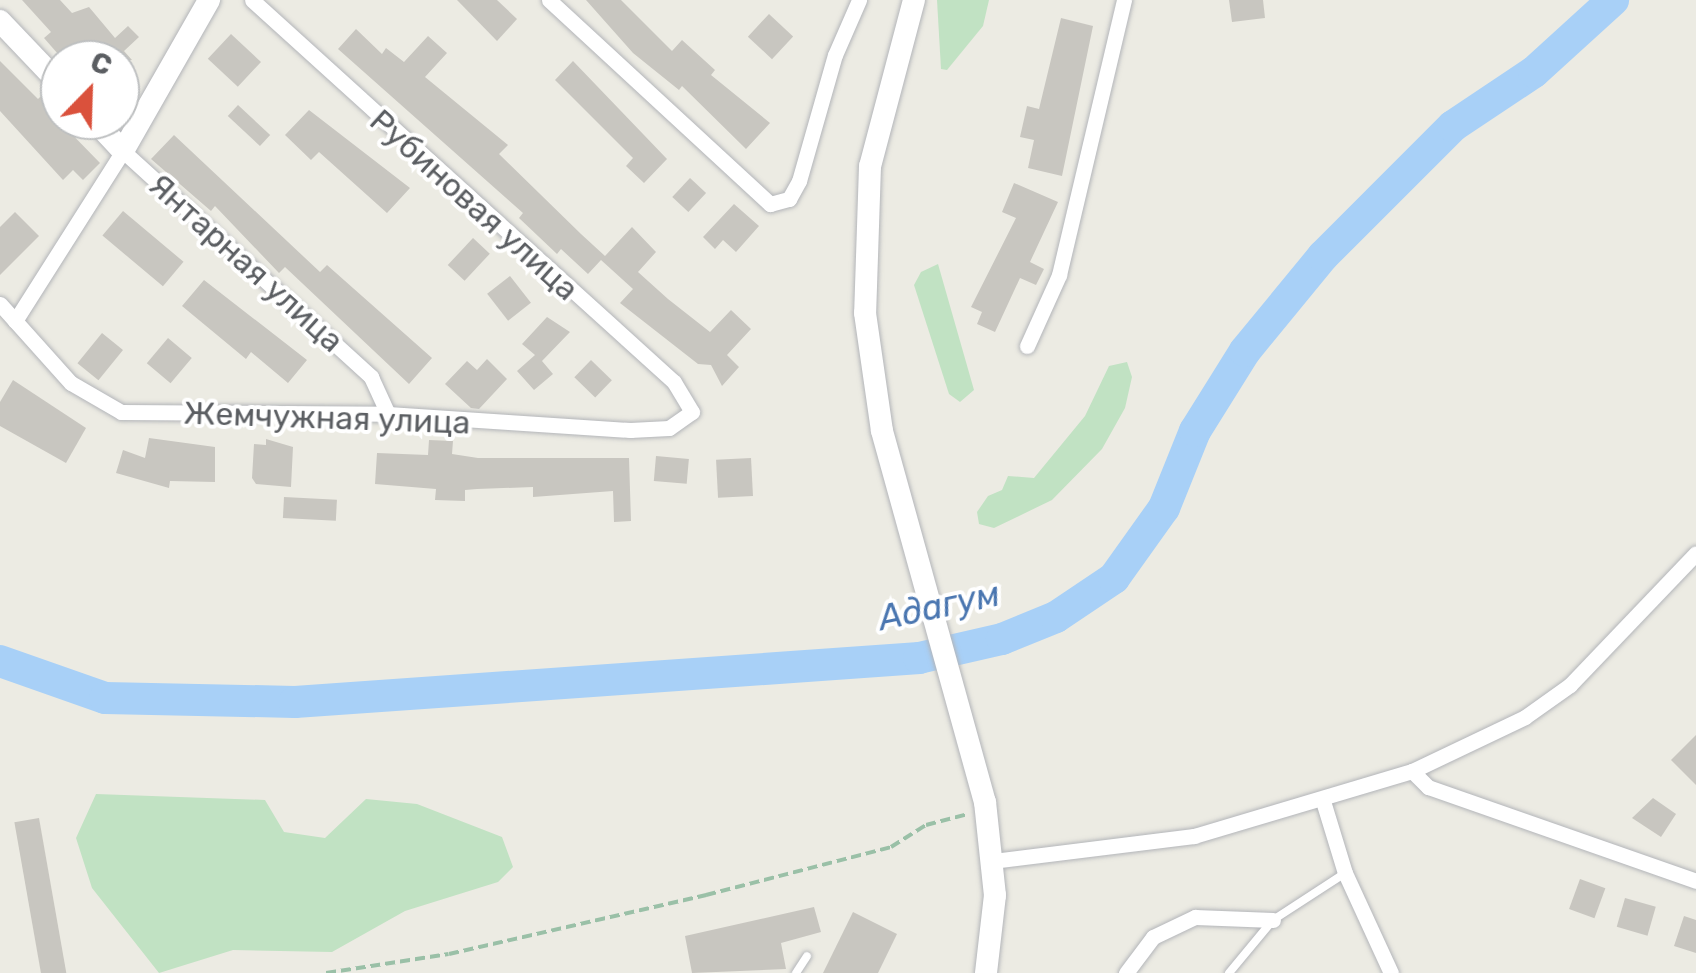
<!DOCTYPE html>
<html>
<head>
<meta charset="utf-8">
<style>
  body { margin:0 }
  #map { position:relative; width:1696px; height:973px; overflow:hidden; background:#ecebe3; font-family:Rubik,sans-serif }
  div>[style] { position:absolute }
  .green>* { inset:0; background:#c1e2c3 }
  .river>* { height:32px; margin:-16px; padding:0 16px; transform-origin:16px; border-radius:16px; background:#a8d0f7 }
  .building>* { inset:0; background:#c8c6c0; transform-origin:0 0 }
  .path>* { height:4px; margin-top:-2px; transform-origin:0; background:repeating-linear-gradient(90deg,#9ac0a7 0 10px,transparent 0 15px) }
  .roads { filter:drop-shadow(0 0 2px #b3b5b9) drop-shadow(0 0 2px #b3b5b9) }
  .lane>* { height:8px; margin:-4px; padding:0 4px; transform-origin:4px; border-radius:4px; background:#fff }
  .street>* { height:15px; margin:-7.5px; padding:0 7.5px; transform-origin:7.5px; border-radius:7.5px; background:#fff }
  .secondary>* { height:22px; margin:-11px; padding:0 11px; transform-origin:11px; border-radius:11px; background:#fff }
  span { translate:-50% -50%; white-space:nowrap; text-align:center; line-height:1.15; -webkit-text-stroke:8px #fff; paint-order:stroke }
  .street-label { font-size:32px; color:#5b5e62 }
  .water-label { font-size:35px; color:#4a76b0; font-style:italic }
  .north { position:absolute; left:40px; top:40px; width:100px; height:100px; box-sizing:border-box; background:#fff; border:2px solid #bdbfc0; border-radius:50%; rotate:23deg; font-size:28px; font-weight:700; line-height:40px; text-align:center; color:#5b5e62 }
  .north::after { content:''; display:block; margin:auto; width:35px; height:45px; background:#da513c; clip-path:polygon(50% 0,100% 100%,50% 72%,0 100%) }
</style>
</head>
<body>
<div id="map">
  <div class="green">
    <div style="clip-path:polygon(989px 0,983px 26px,947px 70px,941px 69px,937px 0)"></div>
    <div style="clip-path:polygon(938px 264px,974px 390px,960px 402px,949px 394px,914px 285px,921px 272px)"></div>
    <div style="clip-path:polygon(1127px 362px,1132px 377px,1125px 408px,1102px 449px,1052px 500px,994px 528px,979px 524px,977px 512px,988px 496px,1002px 490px,1008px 476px,1034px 478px,1085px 416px,1109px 366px)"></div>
    <div style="clip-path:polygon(96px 794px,265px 800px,284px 832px,325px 838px,366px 799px,417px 804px,502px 837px,513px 867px,498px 882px,405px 911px,332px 952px,233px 950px,159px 973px,92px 888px,76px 838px)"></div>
  </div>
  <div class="river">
    <div style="left:0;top:661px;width:111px;rotate:19.4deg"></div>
    <div style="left:105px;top:698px;width:190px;rotate:1.2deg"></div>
    <div style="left:295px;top:702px;width:626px;rotate:-4.03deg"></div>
    <div style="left:919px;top:658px;width:85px;rotate:-12.9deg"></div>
    <div style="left:1002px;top:639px;width:58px;rotate:-22.2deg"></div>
    <div style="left:1056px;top:617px;width:70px;rotate:-33.9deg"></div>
    <div style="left:1114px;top:578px;width:86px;rotate:-54.5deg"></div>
    <div style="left:1164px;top:508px;width:83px;rotate:-68.1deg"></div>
    <div style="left:1195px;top:431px;width:94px;rotate:-58deg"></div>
    <div style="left:1245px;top:351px;width:123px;rotate:-50.6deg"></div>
    <div style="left:1323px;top:256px;width:184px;rotate:-45deg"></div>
    <div style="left:1453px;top:126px;width:97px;rotate:-33.7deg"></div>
    <div style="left:1534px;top:72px;width:107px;rotate:-42.3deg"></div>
  </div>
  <div class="building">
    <div style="clip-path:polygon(22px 0,60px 0,72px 13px,89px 7px,115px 38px,128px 26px,139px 37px,124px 51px,132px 60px,76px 60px,65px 48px,58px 54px,44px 38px,51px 32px)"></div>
    <div style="clip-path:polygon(457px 0,497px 0,517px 19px,497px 41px)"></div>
    <div style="clip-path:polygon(586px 0,621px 0,672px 51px,682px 40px,715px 70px,711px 75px,770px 123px,746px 149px,682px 86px,679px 90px,633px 53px)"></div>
    <div style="clip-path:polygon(1229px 0,1263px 0,1265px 18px,1232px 22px)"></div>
    <div style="left:769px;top:14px;width:33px;height:31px;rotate:43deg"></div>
    <div style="clip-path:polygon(1061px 18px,1093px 26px,1062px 176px,1028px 168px,1034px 140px,1020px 137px,1027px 106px,1039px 109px)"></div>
    <div style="clip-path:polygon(356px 29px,382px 54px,386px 48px,404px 62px,428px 36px,447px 53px,425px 77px,508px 145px,499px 154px,581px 234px,605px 256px,632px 227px,656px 252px,638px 272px,668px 299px,710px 332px,731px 310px,751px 329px,727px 355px,739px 367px,722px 386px,711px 365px,698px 364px,620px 303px,633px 289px,601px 260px,588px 274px,561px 249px,557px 254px,519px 218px,523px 213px,338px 49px)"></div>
    <div style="left:231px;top:34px;width:41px;height:34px;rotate:43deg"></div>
    <div style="clip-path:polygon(0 61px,38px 99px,46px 91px,60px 103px,60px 122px,100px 163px,83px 180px,73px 170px,63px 180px,0 111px)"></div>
    <div style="clip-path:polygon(573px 61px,667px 159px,644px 183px,626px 166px,633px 158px,555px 80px)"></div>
    <div style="left:238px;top:105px;width:44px;height:15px;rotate:43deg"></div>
    <div style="clip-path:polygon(309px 110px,410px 188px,387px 213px,319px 152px,311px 160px,285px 135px)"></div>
    <div style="clip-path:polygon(174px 135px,320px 272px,327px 265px,432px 358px,409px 384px,285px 267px,279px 273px,215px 206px,211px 211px,151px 159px)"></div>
    <div style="left:690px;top:178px;width:22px;height:26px;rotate:43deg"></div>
    <div style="clip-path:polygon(1014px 183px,1058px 202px,1030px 262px,1044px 269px,1036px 285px,1020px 278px,995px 332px,977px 324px,982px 312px,971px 307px,1016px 218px,1002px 212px)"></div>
    <div style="clip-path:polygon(734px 204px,759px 226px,736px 252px,723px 240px,715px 249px,703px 237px)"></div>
    <div style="left:123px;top:211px;width:79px;height:32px;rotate:40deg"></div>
    <div style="clip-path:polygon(15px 212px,39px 236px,0 275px,0 227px)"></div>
    <div style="left:473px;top:238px;width:23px;height:37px;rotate:43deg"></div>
    <div style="left:510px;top:276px;width:34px;height:29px;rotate:52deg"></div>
    <div style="clip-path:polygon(204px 280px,307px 360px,288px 383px,251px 352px,246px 359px,182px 306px)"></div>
    <div style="clip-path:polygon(547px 317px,570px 332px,542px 361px,553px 374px,534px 390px,517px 371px,535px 355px,522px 344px)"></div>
    <div style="left:102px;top:333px;width:27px;height:39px;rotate:39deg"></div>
    <div style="left:168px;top:338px;width:31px;height:33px;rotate:40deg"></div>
    <div style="clip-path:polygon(487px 359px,507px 379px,479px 409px,471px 408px,445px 384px,467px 361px,477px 370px)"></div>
    <div style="left:591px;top:360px;width:29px;height:24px;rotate:44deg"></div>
    <div style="clip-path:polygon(13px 380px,86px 428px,66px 463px,0 426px,0 402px)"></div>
    <div style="clip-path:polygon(149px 438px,215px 447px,215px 482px,170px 481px,169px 488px,116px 473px,123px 450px,145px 458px)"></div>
    <div style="clip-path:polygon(266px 439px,293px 447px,291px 487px,256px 484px,252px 478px,254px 444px,266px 445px)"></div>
    <div style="clip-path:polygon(429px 440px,453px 441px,452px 454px,478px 458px,629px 458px,631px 521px,614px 522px,613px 491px,533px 497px,533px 487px,477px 489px,465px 490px,465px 501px,435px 500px,436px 489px,375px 484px,377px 453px,428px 455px)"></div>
    <div style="left:656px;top:456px;width:33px;height:25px;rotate:5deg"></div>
    <div style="left:751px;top:458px;width:38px;height:35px;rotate:87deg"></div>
    <div style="left:284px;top:497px;width:53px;height:21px;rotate:3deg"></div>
    <div style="clip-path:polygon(1696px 735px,1696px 785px,1671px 760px)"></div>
    <div style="clip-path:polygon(1653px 798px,1676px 814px,1661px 837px,1632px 818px)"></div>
    <div style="left:39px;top:818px;width:158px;height:25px;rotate:80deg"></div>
    <div style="left:1580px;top:879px;width:27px;height:32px;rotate:20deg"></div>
    <div style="left:1625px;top:898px;width:32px;height:30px;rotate:16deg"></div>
    <div style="clip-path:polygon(814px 907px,821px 932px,781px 943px,786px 969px,692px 973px,685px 936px)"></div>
    <div style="clip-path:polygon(853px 912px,897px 934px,878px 973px,823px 973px)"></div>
    <div style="clip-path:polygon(1684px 916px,1696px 920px,1696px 953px,1674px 946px)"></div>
  </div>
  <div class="path">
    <div style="left:326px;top:973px;width:124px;rotate:-8.8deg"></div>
    <div style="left:449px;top:954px;width:264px;rotate:-12.9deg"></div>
    <div style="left:706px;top:895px;width:191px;rotate:-14.5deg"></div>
    <div style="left:891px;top:847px;width:41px;rotate:-32.2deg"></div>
    <div style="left:926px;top:825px;width:43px;rotate:-14.7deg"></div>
  </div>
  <div class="roads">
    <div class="lane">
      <div style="left:796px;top:973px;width:20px;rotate:-57deg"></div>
      <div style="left:1229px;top:973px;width:69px;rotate:-50.3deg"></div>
      <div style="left:1273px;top:920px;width:86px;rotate:-33.1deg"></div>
    </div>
    <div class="street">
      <div style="left:549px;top:0;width:301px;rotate:42.7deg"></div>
      <div style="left:770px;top:204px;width:20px;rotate:-15deg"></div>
      <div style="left:789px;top:199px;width:21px;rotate:-61deg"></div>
      <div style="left:799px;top:181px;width:131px;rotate:-74.1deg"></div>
      <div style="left:835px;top:55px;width:60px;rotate:-66.4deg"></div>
      <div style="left:0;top:304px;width:106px;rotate:48.1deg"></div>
      <div style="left:71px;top:383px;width:58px;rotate:30.1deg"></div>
      <div style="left:121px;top:412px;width:267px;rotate:0.4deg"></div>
      <div style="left:388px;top:414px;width:243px;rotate:3.8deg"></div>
      <div style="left:630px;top:430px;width:39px;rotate:-3deg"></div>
      <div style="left:669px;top:428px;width:28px;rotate:-35deg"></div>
      <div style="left:692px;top:412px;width:35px;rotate:-121deg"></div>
      <div style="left:674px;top:382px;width:569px;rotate:-137.85deg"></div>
      <div style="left:15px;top:321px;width:201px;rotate:-57.6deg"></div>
      <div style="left:123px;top:151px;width:336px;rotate:42.3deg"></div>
      <div style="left:371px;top:377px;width:41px;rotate:65.3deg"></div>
      <div style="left:1027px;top:346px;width:78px;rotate:-65.7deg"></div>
      <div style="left:1059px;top:275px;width:283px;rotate:-76.7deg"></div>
      <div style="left:1412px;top:771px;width:23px;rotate:45deg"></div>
      <div style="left:1428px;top:787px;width:284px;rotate:19.3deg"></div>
      <div style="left:1323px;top:801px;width:75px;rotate:73deg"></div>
      <div style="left:1345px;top:873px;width:110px;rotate:65.3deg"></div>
      <div style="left:993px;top:861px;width:203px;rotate:-7.1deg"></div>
      <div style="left:1194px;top:836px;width:227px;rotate:-16.6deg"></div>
      <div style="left:1412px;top:771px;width:125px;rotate:-25.5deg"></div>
      <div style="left:1525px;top:717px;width:55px;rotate:-35.4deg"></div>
      <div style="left:1570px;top:685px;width:182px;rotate:-46.3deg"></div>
      <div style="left:1126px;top:973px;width:45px;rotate:-53.1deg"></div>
      <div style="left:1153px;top:937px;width:47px;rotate:-25.5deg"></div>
      <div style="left:1195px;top:917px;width:78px;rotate:2.2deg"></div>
    </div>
    <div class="secondary">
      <div style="left:914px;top:0;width:172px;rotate:104.8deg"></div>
      <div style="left:870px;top:166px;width:147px;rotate:91.9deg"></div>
      <div style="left:865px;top:313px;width:119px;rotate:81.8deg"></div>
      <div style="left:882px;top:431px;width:385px;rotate:74.5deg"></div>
      <div style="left:985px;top:802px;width:94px;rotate:83.9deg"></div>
      <div style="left:995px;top:895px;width:79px;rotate:96.6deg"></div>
      <div style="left:0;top:21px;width:87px;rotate:46.4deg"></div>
      <div style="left:94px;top:120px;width:42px;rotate:46.9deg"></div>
      <div style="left:123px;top:151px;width:174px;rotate:-60.3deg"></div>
    </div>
  </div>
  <div class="street-label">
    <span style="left:474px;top:205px;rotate:42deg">Рубиновая улица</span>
    <span style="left:246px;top:263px;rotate:42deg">Янтарная улица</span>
    <span style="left:327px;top:418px;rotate:2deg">Жемчужная улица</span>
  </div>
  <div class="water-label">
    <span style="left:939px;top:606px;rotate:-12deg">Адагум</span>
  </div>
  <div class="north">С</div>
</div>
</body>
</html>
